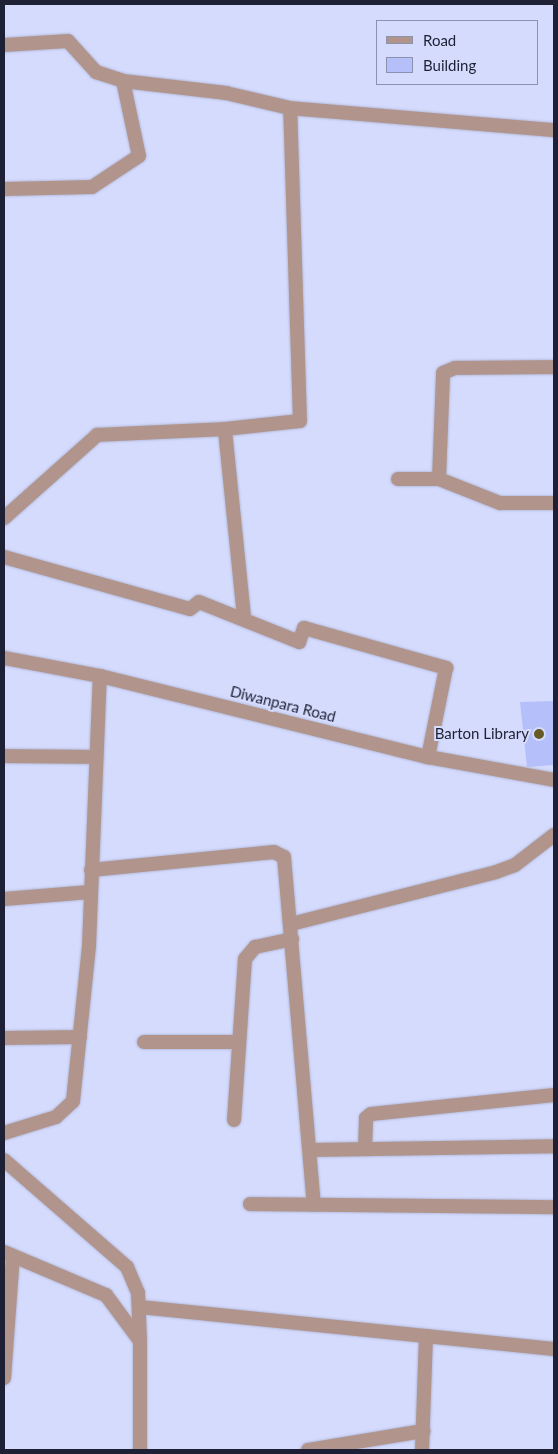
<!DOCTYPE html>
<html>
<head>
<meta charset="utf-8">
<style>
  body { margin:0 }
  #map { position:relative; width:558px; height:1454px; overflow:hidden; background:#d5dbfd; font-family:Lato,sans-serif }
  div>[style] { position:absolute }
  .building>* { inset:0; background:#b5c0fb }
  .roads { filter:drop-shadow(0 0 1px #b4bad9) drop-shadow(0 0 1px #b4bad9) }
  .minor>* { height:14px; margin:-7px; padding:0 7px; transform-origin:7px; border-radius:7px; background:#b1958d }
  .tertiary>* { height:14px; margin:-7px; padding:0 7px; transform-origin:7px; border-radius:7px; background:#b1958d }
  .dots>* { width:14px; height:14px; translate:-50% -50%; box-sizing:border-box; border:2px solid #d5dbfd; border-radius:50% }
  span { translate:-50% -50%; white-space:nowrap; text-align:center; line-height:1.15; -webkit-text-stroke:4px #d5dbfd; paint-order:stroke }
  .street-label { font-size:15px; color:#1e2135 }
  .poi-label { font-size:15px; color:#1e2135 }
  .right { translate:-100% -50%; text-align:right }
  .frame { position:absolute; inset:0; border:5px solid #1e2135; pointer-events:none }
  .legend { position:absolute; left:376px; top:20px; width:162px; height:65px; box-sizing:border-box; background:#d5dbfd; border:1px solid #8c91ad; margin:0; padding:6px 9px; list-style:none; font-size:15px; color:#1e2135 }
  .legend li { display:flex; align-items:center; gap:10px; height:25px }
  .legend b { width:25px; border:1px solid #8c91ad }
</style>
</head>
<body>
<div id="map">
  <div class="building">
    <div style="clip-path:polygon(554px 701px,554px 765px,527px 767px,520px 702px)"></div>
  </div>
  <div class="roads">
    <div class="minor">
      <div style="left:4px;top:45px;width:64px;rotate:-3.6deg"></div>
      <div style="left:68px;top:41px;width:42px;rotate:47.9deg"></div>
      <div style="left:96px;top:72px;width:28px;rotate:18deg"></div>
      <div style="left:123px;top:81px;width:104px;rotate:6.6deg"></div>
      <div style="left:226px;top:93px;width:66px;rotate:13.2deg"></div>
      <div style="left:4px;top:189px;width:88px;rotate:-1.3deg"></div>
      <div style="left:92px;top:187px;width:56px;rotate:-33.4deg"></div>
      <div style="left:139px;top:156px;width:77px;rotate:-102deg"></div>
      <div style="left:398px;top:479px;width:41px"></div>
      <div style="left:439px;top:479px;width:66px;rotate:21.5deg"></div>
      <div style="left:500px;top:503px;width:54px"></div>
      <div style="left:439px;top:479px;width:106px;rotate:-87.8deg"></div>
      <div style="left:443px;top:373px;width:13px;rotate:-23deg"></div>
      <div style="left:455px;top:368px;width:99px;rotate:-0.6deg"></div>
      <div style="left:4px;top:518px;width:125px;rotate:-41.7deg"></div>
      <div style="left:97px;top:435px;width:128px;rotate:-2.7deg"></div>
      <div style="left:4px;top:557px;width:193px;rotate:15.6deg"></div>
      <div style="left:190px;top:609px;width:11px;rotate:-38deg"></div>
      <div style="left:199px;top:602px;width:108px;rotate:21.8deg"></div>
      <div style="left:299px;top:642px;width:15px;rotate:-70deg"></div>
      <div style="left:304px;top:628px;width:148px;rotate:15.7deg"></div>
      <div style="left:446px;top:668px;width:91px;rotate:101.4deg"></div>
      <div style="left:244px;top:617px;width:189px;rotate:-95.8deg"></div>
      <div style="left:225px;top:429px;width:75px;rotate:-6.1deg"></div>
      <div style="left:300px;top:421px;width:313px;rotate:-91.8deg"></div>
      <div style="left:290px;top:108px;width:265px;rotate:4.8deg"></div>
      <div style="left:4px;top:756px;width:91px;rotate:0.6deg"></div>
      <div style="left:91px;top:870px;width:184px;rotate:-5.6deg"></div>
      <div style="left:274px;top:852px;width:11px;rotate:27deg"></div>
      <div style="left:284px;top:857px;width:349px;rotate:85.1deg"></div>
      <div style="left:4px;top:899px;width:86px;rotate:-4.7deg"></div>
      <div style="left:291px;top:924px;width:211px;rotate:-14.2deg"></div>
      <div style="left:496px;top:872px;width:20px;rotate:-20deg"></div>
      <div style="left:515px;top:865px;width:49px;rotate:-37.6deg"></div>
      <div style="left:4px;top:1038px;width:76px;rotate:-0.8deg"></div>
      <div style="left:144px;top:1042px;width:95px"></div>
      <div style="left:234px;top:1120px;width:161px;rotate:-86.1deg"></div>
      <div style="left:245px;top:959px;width:16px;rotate:-50deg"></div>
      <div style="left:255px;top:947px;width:38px;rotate:-12deg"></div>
      <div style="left:4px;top:1133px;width:54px;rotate:-17.1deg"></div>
      <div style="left:56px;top:1117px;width:23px;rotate:-43deg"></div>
      <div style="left:73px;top:1101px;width:156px;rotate:-84.1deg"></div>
      <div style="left:89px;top:946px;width:270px;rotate:-87.7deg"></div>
      <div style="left:365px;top:1149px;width:31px;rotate:-88deg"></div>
      <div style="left:366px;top:1118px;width:6px;rotate:-39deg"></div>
      <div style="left:371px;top:1114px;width:184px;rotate:-5.9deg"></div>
      <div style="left:310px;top:1150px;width:244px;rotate:-0.9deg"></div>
      <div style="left:4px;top:1160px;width:163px;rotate:41deg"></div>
      <div style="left:127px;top:1267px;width:28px;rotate:67deg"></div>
      <div style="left:138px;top:1293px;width:48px;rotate:87.6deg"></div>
      <div style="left:250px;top:1204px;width:304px;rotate:0.6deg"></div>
      <div style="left:140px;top:1307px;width:416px;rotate:5.8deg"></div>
      <div style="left:4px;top:1378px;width:122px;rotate:-85.8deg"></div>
      <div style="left:308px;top:1450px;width:117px;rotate:-9.4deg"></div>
      <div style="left:422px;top:1450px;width:114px;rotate:-88deg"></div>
    </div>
    <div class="tertiary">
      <div style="left:4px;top:658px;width:98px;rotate:10.6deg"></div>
      <div style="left:100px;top:676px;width:338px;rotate:13.9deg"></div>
      <div style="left:428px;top:757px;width:128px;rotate:10.3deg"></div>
      <div style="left:4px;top:1252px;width:111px;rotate:22.9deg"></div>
      <div style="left:106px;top:1295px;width:57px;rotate:53.5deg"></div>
      <div style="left:140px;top:1341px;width:109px;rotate:90deg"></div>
    </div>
  </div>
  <div class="dots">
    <div style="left:539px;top:734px;background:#665a27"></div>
  </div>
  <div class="street-label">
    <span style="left:283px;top:704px;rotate:14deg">Diwanpara Road</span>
  </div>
  <div class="poi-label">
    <span class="right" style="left:529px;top:734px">Barton Library</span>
  </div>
  <div class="frame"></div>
  <ul class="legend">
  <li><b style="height:6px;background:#b1958d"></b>Road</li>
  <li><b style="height:14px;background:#b5c0fb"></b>Building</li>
  </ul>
</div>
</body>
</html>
